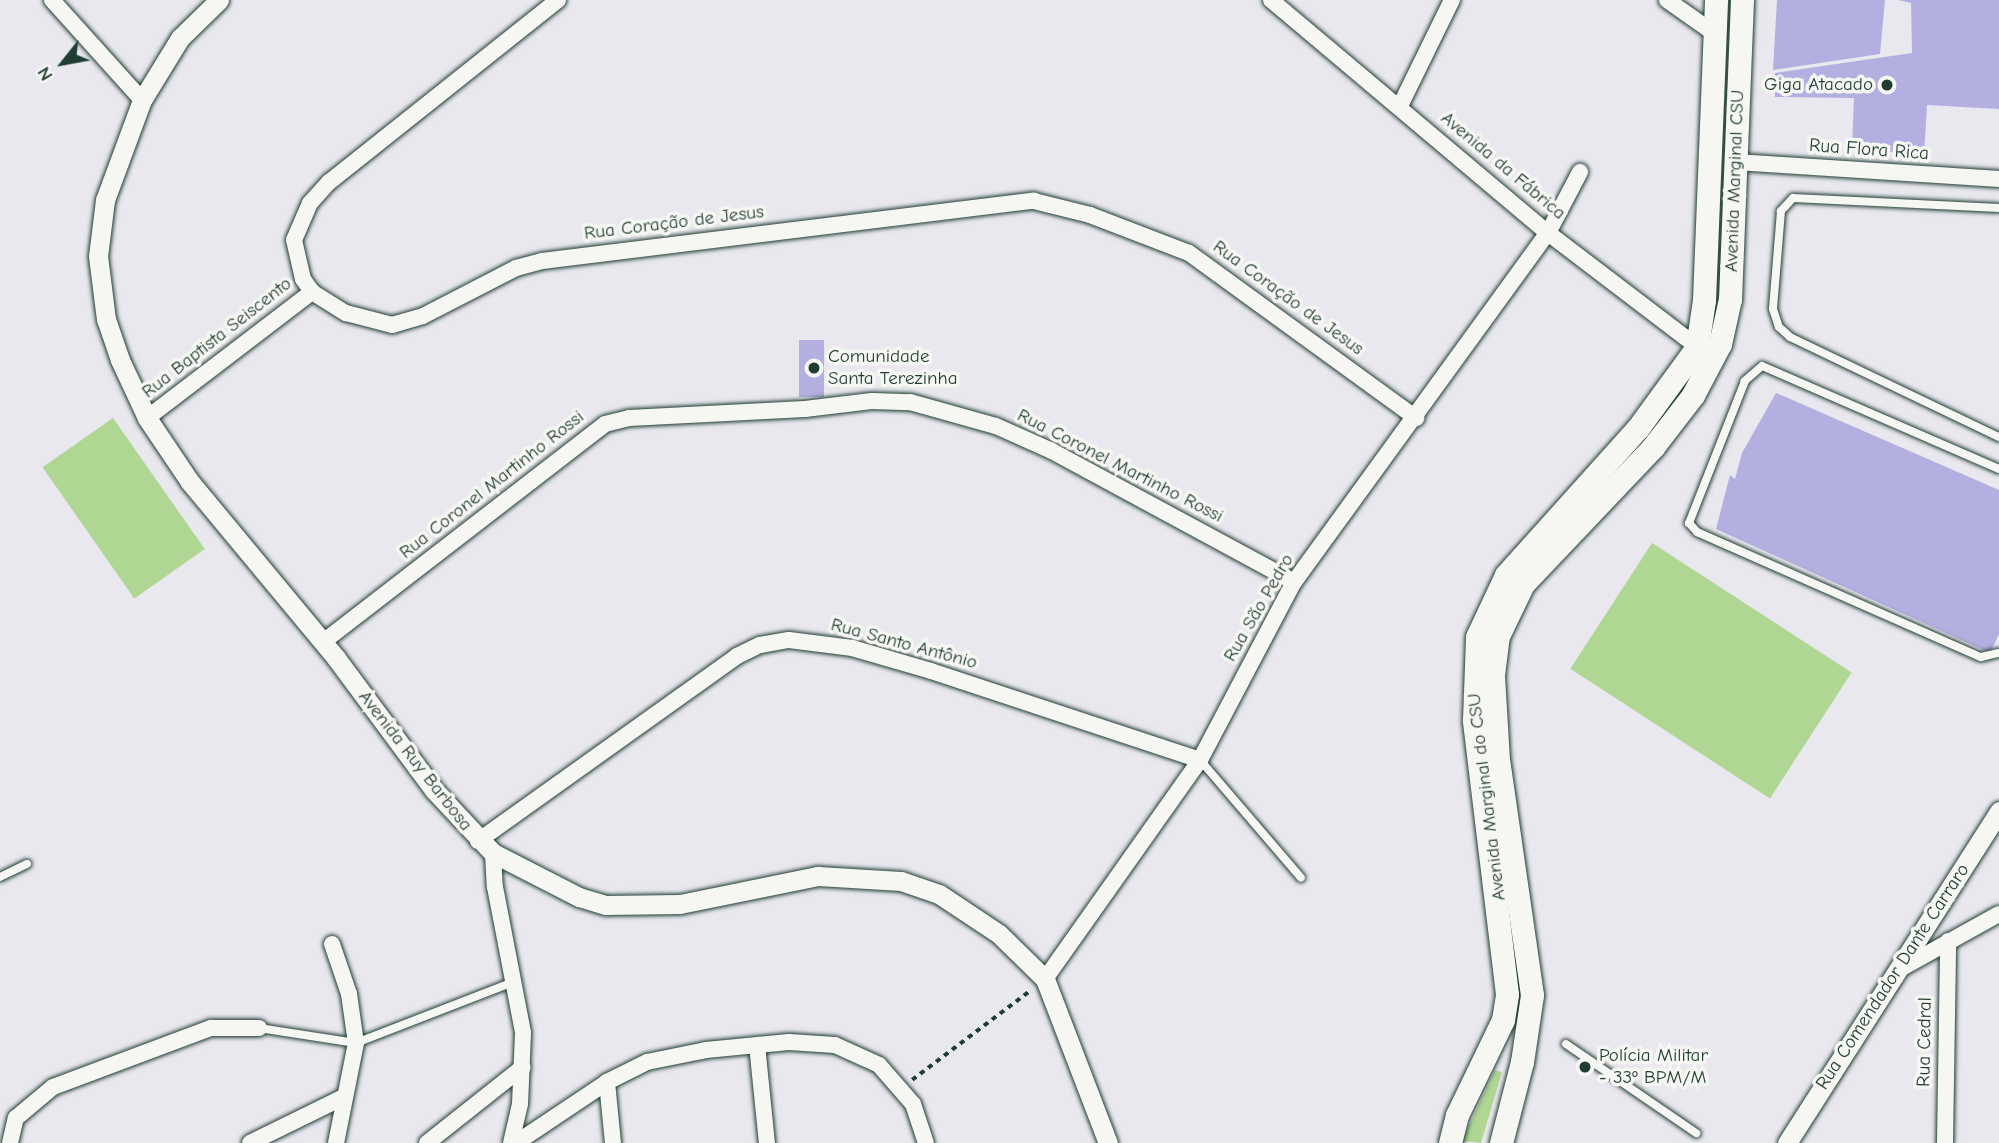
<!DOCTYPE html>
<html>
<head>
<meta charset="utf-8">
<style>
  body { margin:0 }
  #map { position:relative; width:1999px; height:1143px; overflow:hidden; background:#e9e8ee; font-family:"Comic Neue",sans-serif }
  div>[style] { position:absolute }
  .green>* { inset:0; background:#afd693; transform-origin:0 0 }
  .building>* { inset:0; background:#b3afe0; transform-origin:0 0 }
  .path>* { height:3.5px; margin-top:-1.75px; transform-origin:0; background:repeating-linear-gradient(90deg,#1f3d34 0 5px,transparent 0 10px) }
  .roads { filter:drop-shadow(0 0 2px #1f3d34) drop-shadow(0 0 2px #1f3d34) }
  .service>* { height:8px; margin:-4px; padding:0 4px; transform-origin:4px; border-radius:4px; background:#f6f6f2 }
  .minor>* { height:16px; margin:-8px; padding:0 8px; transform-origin:8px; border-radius:8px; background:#f6f6f2 }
  .tertiary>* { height:19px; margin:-9.5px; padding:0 9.5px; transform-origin:9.5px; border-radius:9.5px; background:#f6f6f2 }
  .secondary>* { height:23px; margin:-11.5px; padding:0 11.5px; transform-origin:11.5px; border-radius:11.5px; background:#f6f6f2 }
  .dots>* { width:19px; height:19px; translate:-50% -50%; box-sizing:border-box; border:4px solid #f6f6f2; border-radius:50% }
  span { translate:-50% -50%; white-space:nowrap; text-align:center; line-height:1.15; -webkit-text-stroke:7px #f6f6f2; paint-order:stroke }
  .poi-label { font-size:19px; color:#1f3d34 }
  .right { translate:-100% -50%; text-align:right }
  .left { translate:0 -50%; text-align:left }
  .street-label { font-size:19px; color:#1f3d34 }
  .north { position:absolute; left:28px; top:28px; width:70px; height:70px; -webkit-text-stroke:5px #f6f6f2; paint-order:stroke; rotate:239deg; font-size:19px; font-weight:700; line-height:28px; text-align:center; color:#1f3d34 }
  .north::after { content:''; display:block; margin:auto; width:24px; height:32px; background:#1f3d34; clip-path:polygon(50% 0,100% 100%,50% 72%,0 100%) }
</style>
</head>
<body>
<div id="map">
  <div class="green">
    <div style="left:113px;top:418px;width:160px;height:86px;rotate:55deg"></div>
    <div style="left:1652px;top:543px;width:238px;height:150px;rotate:33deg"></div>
    <div style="clip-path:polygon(1495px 1070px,1502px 1072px,1481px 1143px,1462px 1141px)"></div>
  </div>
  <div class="building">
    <div style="clip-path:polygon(1777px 0,1885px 0,1880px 54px,1773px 70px)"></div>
    <div style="clip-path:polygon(1898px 0,1999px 0,1999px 109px,1927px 105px,1924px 155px,1852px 148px,1854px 98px,1775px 97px,1775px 73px,1912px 53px,1911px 3px)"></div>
    <div style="left:799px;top:340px;width:25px;height:57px"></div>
    <div style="clip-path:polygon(1776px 393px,1999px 490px,1999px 634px,1990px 653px,1716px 529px,1730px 475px,1735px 479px,1742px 453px)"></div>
  </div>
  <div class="path">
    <div style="left:912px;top:1080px;width:149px;rotate:-37.1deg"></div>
  </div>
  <div class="roads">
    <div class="service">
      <div style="left:1999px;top:208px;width:206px;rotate:-177.2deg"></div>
      <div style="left:1793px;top:198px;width:18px;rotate:133deg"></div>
      <div style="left:1781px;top:211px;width:98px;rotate:94.7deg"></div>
      <div style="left:1773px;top:309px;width:19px;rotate:72deg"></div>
      <div style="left:1779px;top:327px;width:15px;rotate:42deg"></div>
      <div style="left:1790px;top:337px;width:232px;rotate:25.6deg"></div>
      <div style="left:1999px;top:469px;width:258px;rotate:-156.5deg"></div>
      <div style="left:1762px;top:366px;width:23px;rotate:139deg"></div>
      <div style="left:1745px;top:381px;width:153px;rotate:111.5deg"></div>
      <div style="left:1689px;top:523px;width:12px;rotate:48deg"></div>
      <div style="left:1697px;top:532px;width:310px;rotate:23.8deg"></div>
      <div style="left:1981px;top:657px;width:18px;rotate:-13deg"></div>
      <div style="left:1200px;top:760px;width:155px;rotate:49.4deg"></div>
      <div style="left:0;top:877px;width:30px;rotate:-26deg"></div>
      <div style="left:259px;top:1028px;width:98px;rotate:8.8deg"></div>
      <div style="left:356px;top:1043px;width:168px;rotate:-21.2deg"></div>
      <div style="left:1566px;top:1044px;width:158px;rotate:34.4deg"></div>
    </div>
    <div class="minor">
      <div style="left:52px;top:0;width:135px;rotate:48deg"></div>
      <div style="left:558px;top:0;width:293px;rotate:141.5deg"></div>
      <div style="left:329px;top:182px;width:28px;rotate:132deg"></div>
      <div style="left:310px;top:203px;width:40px;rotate:113.4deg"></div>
      <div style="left:294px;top:240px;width:40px;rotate:77deg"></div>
      <div style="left:303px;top:279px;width:16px;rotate:55deg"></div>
      <div style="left:312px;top:292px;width:40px;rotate:32deg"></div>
      <div style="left:346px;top:313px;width:48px;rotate:14.6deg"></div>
      <div style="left:392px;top:325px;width:32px;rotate:-16deg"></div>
      <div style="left:423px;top:316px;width:105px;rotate:-27.3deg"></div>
      <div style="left:516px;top:268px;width:27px;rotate:-15deg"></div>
      <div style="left:542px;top:261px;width:496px;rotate:-7deg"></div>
      <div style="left:1034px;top:201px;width:58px;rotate:14deg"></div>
      <div style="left:1090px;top:215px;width:106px;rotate:21deg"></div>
      <div style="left:1189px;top:253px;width:281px;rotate:36deg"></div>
      <div style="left:1271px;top:0;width:362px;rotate:40.1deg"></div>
      <div style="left:1548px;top:233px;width:196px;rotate:37.3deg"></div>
      <div style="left:1667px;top:0;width:57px;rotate:35.1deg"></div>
      <div style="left:1400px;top:106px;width:118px;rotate:-63.9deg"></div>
      <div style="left:1736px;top:162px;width:264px;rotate:3.7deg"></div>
      <div style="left:147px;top:418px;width:208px;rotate:-37.4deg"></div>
      <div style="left:323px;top:642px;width:356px;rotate:-37.7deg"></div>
      <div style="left:605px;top:424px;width:25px;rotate:-14deg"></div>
      <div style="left:629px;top:418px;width:176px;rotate:-2.9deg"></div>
      <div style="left:805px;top:409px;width:67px;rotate:-6.8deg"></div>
      <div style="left:872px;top:401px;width:38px;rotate:2deg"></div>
      <div style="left:910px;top:402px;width:89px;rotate:15.6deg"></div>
      <div style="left:996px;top:426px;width:61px;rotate:24.1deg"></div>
      <div style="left:1052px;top:451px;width:275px;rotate:28.4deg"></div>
      <div style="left:478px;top:841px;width:318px;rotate:-35.5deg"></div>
      <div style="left:737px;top:656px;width:25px;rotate:-26deg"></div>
      <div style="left:760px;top:645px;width:29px;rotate:-10deg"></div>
      <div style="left:789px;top:640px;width:64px;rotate:7.2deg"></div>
      <div style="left:852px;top:648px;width:82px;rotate:16.2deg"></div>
      <div style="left:931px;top:671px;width:283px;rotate:18.3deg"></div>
      <div style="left:493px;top:853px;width:34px;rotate:87deg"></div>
      <div style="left:495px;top:887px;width:149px;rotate:79.1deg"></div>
      <div style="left:523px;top:1033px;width:71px;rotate:92.4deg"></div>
      <div style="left:520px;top:1104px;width:40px;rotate:103deg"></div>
      <div style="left:332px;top:944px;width:53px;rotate:71.2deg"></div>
      <div style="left:349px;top:994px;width:49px;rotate:81.9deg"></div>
      <div style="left:356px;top:1043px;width:102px;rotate:101.3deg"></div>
      <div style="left:1898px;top:970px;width:115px;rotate:-29deg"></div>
      <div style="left:1045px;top:979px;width:268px;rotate:-54.7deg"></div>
      <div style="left:1200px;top:760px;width:201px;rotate:-62.2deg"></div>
      <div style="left:1294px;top:582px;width:432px;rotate:-54deg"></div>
      <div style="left:1548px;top:233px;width:69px;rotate:-62.3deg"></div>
      <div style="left:757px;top:1045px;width:99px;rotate:84.2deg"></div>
      <div style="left:607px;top:1082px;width:61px;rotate:84.4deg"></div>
      <div style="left:10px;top:1143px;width:26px;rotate:-77deg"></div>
      <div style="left:16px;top:1118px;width:48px;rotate:-40deg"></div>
      <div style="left:53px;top:1087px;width:169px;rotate:-20.5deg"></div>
      <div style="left:211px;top:1028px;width:48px"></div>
      <div style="left:250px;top:1143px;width:105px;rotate:-26.1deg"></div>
      <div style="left:427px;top:1143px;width:122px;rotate:-38.4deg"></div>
      <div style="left:516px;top:1143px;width:110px;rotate:-33.8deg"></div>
      <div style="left:607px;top:1082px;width:45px;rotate:-26.6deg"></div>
      <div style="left:647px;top:1062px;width:60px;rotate:-11.5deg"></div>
      <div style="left:706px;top:1050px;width:83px;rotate:-5.5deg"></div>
      <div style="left:789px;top:1042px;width:46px;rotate:3.7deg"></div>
      <div style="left:835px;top:1045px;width:48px;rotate:24.4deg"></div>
      <div style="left:879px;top:1065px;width:52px;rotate:48.9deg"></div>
      <div style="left:913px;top:1104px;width:41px;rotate:71.6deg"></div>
      <div style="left:1945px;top:1143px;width:202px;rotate:-89.1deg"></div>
    </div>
    <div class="tertiary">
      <div style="left:219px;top:0;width:54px;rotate:135.7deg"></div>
      <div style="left:180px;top:38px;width:73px;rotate:121.5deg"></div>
      <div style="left:142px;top:100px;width:107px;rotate:110.3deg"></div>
      <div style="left:105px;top:200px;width:56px;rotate:97.1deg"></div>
      <div style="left:98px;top:256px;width:64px;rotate:82.8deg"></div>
      <div style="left:106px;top:319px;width:43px;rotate:71.1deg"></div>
      <div style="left:120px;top:360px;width:64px;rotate:65deg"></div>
      <div style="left:147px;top:418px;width:77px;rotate:56.1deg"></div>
      <div style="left:190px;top:482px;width:229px;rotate:50.3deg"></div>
      <div style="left:336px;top:658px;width:164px;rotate:53.4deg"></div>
      <div style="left:434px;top:790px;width:86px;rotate:46.9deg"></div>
      <div style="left:493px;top:853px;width:97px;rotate:27.1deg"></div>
      <div style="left:579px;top:897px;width:28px;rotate:17deg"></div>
      <div style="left:606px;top:905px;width:74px;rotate:-0.8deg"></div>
      <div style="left:680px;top:904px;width:141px;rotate:-11.5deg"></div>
      <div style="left:818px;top:876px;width:83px;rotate:3.4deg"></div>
      <div style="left:901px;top:881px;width:40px;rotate:18.9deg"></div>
      <div style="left:939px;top:894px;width:72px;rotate:33.7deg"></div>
      <div style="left:999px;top:934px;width:64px;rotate:44.4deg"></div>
      <div style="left:1045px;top:979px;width:176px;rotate:69deg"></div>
      <div style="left:1787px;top:1143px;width:394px;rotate:-57.4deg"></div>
    </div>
    <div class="secondary">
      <div style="left:1450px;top:1143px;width:29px;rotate:-76deg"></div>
      <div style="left:1457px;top:1115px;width:106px;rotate:-64.2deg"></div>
      <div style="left:1503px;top:1020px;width:26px;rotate:-81deg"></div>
      <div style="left:1507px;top:994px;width:276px;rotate:-96.9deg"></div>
      <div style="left:1474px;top:720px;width:83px;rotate:-87.9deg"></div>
      <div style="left:1477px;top:637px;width:68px;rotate:-64.9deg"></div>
      <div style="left:1506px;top:575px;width:198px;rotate:-48.1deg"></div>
      <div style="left:1638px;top:428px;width:100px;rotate:-53.9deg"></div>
      <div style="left:1697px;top:347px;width:48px;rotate:-81.5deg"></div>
      <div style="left:1704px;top:300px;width:300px;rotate:-87.7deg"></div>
      <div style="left:1501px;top:1143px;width:84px;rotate:-75.5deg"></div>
      <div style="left:1522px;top:1062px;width:68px;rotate:-81.5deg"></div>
      <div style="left:1532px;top:995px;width:237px;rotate:-98.2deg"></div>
      <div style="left:1498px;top:760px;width:85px;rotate:-93.4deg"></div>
      <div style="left:1493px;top:675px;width:39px;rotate:-83deg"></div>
      <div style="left:1498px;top:636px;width:58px;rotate:-64.3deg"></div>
      <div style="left:1523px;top:584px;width:189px;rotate:-46.5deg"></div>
      <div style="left:1653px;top:447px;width:66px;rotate:-52.4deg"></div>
      <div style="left:1693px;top:395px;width:58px;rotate:-62.1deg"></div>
      <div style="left:1720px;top:344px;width:46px;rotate:-77.5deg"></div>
      <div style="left:1730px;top:299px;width:299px;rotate:-87.7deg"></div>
    </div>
  </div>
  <div class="dots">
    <div style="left:1887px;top:85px;background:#1f3d34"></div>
    <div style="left:814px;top:368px;background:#1f3d34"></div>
    <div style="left:1585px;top:1067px;background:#1f3d34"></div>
  </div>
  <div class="poi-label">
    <span class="right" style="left:1873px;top:85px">Giga Atacado</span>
    <span class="left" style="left:828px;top:368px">Comunidade<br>Santa Terezinha</span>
    <span class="left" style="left:1599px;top:1067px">Polícia Militar<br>- 33º BPM/M</span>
  </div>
  <div class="street-label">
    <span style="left:1869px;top:150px;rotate:4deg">Rua Flora Rica</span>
    <span style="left:1503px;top:166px;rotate:40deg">Avenida da Fábrica</span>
    <span style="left:1735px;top:181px;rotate:-88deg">Avenida Marginal CSU</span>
    <span style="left:674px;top:223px;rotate:-7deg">Rua Coração de Jesus</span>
    <span style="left:1288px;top:298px;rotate:36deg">Rua Coração de Jesus</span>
    <span style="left:217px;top:338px;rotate:-38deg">Rua Baptista Seiscento</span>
    <span style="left:1120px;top:466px;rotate:27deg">Rua Coronel Martinho Rossi</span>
    <span style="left:492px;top:485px;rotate:-38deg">Rua Coronel Martinho Rossi</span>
    <span style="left:1259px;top:608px;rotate:-60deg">Rua São Pedro</span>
    <span style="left:904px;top:644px;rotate:15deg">Rua Santo Antônio</span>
    <span style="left:415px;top:761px;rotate:52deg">Avenida Ruy Barbosa</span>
    <span style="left:1487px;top:797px;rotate:-97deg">Avenida Marginal do CSU</span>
    <span style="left:1893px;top:977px;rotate:-57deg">Rua Comendador Dante Carraro</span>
    <span style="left:1925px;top:1042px;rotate:-89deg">Rua Cedral</span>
  </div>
  <div class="north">N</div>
</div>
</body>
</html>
